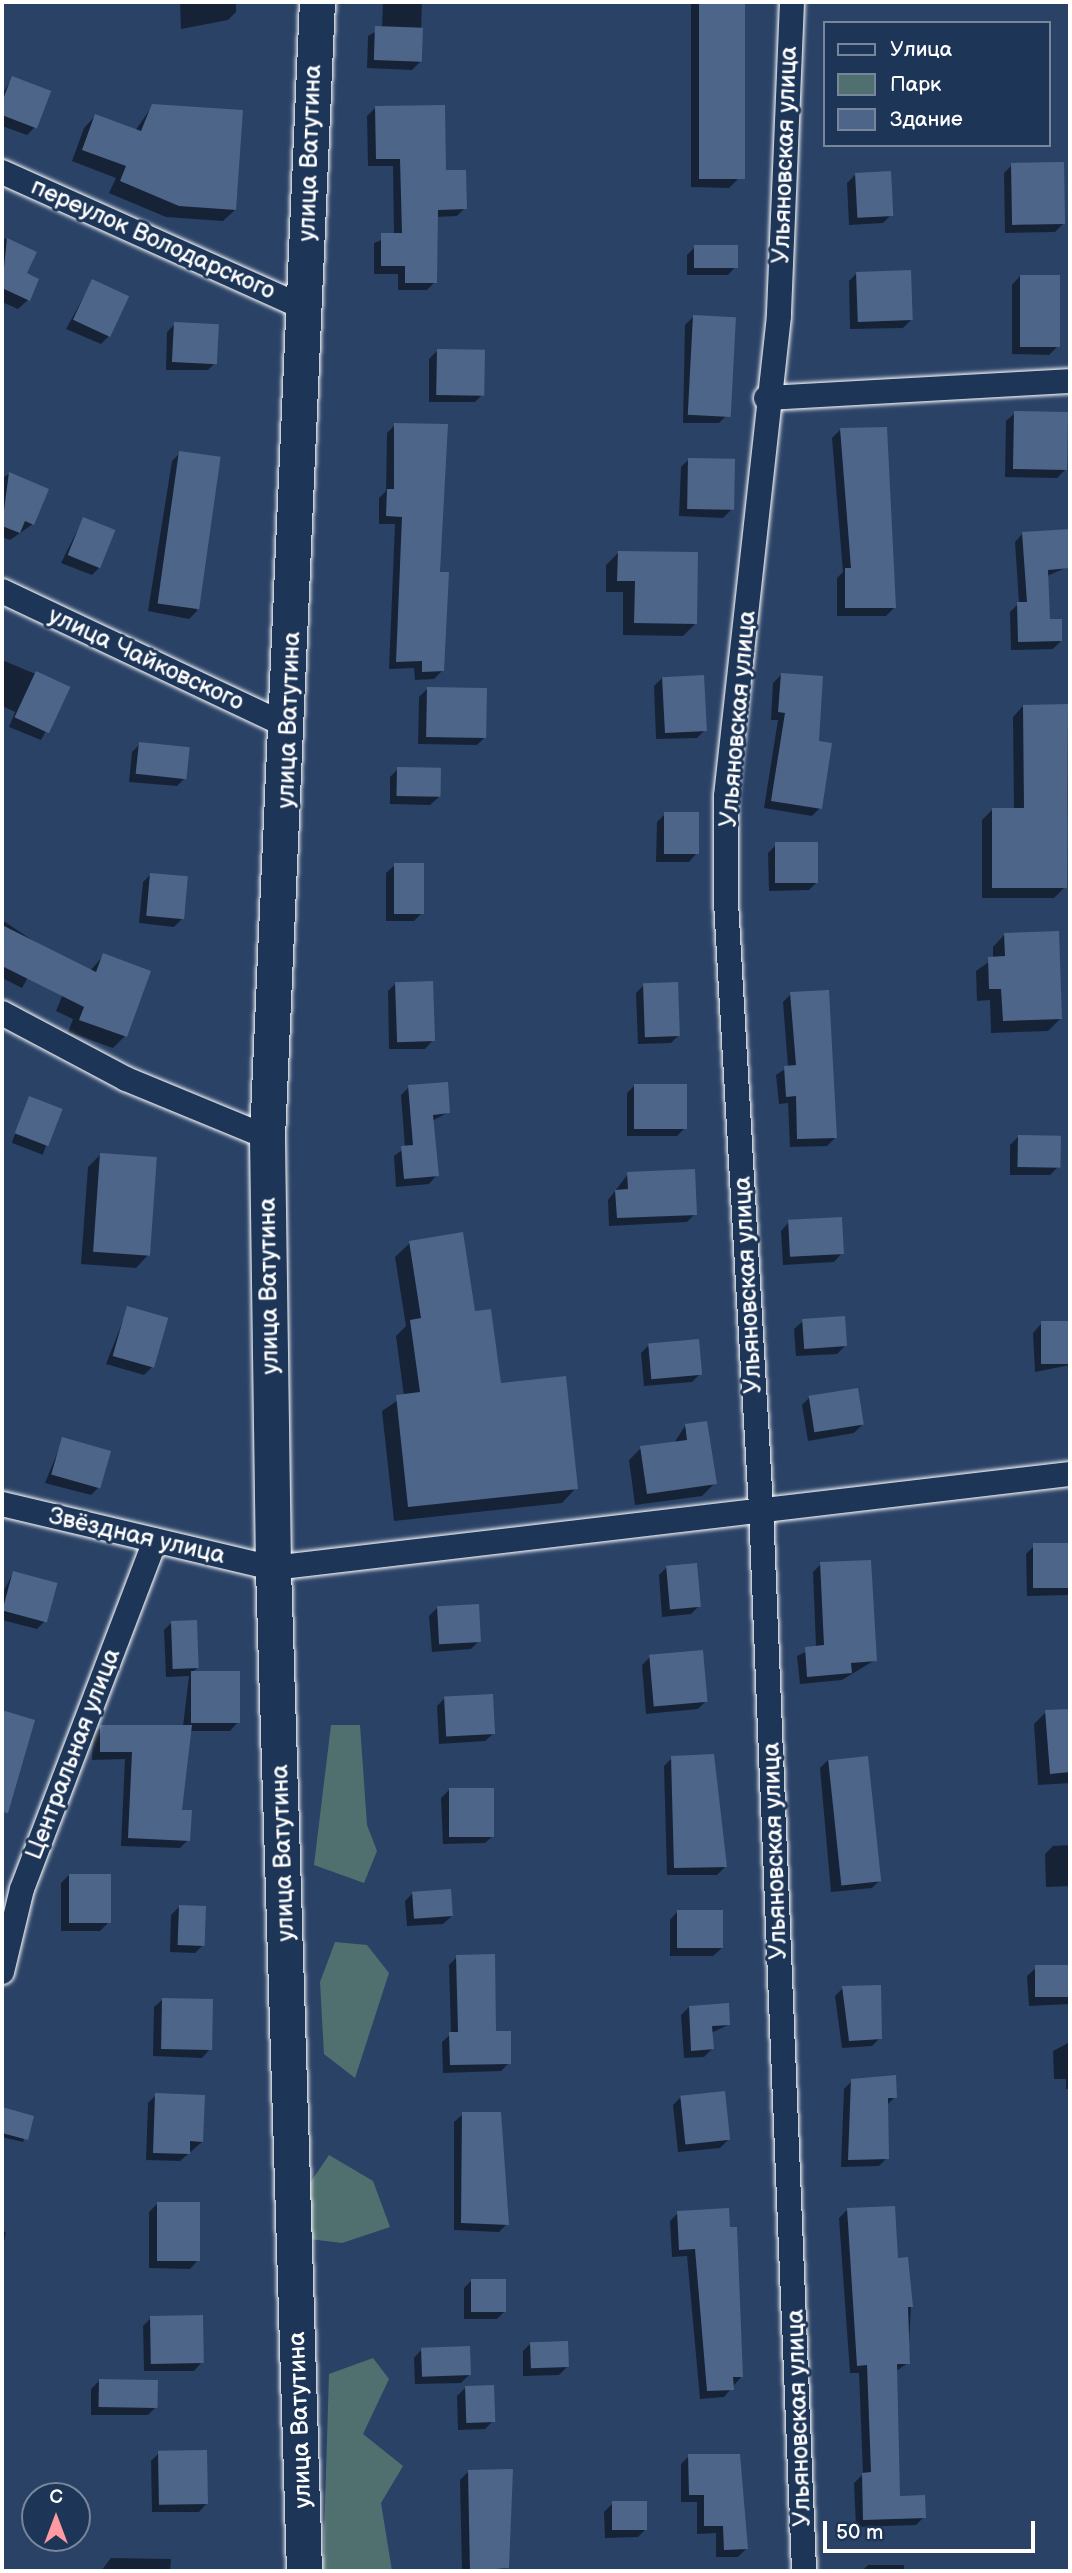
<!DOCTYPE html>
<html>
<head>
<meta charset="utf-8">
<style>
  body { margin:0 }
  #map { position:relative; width:1072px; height:2573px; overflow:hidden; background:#2a4266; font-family:"Balsamiq Sans",sans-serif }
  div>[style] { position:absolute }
  .green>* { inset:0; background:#507070 }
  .shadow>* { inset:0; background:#0007; transform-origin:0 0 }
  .building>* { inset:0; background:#4e658a; transform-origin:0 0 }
  .roads { filter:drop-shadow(0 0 2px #fff) drop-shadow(0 0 2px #fff) }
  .street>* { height:24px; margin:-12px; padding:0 12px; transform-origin:12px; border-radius:12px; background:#1d3557 }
  .secondary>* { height:35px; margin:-17.5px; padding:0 17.5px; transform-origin:17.5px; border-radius:17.5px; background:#1d3557 }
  span { translate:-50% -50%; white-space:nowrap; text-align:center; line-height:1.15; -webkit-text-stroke:6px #1d3557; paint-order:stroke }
  .street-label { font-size:24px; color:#fff }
  .frame { position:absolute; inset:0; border:4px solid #fff; pointer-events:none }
  .legend { position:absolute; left:823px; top:21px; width:228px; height:126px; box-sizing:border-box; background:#1d3557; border:2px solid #77869a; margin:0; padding:9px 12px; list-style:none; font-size:21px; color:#fff }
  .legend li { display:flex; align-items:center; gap:14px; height:35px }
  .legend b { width:35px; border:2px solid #77869a }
  .north { position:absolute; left:21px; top:2482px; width:70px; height:70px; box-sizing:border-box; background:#1d3557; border:2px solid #77869a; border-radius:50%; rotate:0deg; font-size:19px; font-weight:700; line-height:28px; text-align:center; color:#fff }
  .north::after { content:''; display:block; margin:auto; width:24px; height:32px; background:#ff9aa2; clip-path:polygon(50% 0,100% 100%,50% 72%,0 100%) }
  .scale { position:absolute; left:823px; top:2521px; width:212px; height:32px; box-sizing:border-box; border:4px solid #fff; border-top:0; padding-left:9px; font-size:21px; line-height:24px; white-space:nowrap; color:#fff; -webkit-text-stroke:5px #1d3557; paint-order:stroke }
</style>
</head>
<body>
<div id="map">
  <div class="green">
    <div style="clip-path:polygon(331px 1725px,360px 1725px,367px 1825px,377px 1851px,364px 1883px,314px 1865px)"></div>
    <div style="clip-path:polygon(335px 1942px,367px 1945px,389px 1973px,355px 2078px,324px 2054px,320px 1982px)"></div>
    <div style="clip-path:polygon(329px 2155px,373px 2181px,390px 2227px,342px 2243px,301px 2238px,297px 2202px)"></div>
    <div style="clip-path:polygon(373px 2358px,389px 2379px,363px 2434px,403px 2466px,381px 2503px,392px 2571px,323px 2571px,329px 2374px)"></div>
  </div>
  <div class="shadow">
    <div style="clip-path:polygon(180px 2px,236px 2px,236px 12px,228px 20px,181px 29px)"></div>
    <div style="clip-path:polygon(383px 2px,422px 2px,420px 62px,412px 70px,367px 68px,368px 36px,382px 28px)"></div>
    <div style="clip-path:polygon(691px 2px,743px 2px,737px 180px,729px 188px,691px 187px)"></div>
    <div style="clip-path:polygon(13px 78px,35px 127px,27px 135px,2px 126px,2px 94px)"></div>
    <div style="clip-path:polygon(153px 105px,235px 210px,223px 221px,166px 217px,109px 193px,116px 178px,72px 161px,84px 128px,95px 116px,135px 131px)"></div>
    <div style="clip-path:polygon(375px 108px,444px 172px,465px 208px,457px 216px,436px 217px,435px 282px,427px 290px,398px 290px,398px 274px,374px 274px,374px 243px,394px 235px,393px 166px,368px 166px,367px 116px)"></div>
    <div style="clip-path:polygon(1012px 165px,1063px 224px,1055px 232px,1005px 233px,1004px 173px)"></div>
    <div style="clip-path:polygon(856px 174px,891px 215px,883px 223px,849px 225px,847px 183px)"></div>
    <div style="clip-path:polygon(2px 237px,35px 253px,24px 274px,28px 300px,18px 309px,2px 302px)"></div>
    <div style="clip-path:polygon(695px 247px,736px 266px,728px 275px,687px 275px,687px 255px)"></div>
    <div style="clip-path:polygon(857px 273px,911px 320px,903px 328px,850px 329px,849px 281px)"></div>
    <div style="clip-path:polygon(1020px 276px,1057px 347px,1049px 355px,1012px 354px,1012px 285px)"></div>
    <div style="clip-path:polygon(92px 282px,109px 336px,101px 344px,66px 329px)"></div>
    <div style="clip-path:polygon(693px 317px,727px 415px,719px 423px,683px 423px,685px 325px)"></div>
    <div style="clip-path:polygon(175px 324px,216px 362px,208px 370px,166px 370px,167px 332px)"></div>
    <div style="clip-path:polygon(437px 351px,483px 394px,475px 402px,429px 402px,429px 359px)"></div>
    <div style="clip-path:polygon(1015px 413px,1065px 470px,1057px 478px,1005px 477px,1006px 421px)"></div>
    <div style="clip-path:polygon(395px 425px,438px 574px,442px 671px,434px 679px,415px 680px,414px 668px,389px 669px,395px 524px,379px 524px,379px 498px,386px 491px,387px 433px)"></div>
    <div style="clip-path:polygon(840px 430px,894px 608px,886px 616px,837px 616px,837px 578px,843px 572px,832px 438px)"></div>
    <div style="clip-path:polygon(180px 453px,197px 611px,189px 619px,148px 611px,172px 461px)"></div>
    <div style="clip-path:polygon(689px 459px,731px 510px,723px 518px,679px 516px,681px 467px)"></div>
    <div style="clip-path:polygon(9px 474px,33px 524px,10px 540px,2px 537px,2px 478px)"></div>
    <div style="clip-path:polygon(83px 519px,100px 567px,92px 575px,61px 563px)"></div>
    <div style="clip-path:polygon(1070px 530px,1068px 567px,1047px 576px,1048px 620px,1061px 641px,1053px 649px,1011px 650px,1010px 612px,1019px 603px,1015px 542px,1023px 533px)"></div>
    <div style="clip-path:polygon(619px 552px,695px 624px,683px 636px,623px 635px,623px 592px,606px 592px,606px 565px)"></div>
    <div style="clip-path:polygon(2px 660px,69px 688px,41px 740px,9px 727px,15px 712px,2px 706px)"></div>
    <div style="clip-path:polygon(781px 675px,817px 743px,820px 808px,812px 816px,764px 808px,778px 720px,771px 720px,773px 683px)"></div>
    <div style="clip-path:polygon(662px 678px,705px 730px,697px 738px,656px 739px,654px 686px)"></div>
    <div style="clip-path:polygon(427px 689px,485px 737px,477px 745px,418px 744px,419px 697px)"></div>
    <div style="clip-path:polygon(1023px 706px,1070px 729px,1065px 887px,1054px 898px,982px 898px,982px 820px,993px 809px,1014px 809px,1013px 717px)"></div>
    <div style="clip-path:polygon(140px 744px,185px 778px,177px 786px,129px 782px,132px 752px)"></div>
    <div style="clip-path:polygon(398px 769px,439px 797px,430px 805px,390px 804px,390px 777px)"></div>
    <div style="clip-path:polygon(665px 814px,697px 853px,689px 862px,656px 862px,657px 822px)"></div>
    <div style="clip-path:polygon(776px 845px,817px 882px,809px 890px,769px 891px,768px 853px)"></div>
    <div style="clip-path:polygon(395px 865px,422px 913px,414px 921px,386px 921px,386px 873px)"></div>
    <div style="clip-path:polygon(151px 874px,182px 919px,174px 927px,139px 923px,143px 882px)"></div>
    <div style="clip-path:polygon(2px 920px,44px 948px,22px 988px,2px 978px)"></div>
    <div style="clip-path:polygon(1005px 934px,1061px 1018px,1048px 1031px,991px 1033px,990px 1000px,977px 1001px,976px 971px,993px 959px,993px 947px)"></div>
    <div style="clip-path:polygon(104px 955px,125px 1036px,113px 1048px,68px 1032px,73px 1019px,56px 1011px,69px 979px,90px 971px)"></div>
    <div style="clip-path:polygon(396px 983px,433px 1040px,425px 1049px,389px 1049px,388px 991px)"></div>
    <div style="clip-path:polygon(644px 985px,679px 1035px,671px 1043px,638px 1044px,636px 993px)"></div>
    <div style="clip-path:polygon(791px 994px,835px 1138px,827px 1146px,790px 1147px,788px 1103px,779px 1104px,776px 1075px,788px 1067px,783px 1002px)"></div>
    <div style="clip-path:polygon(635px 1085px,685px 1128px,677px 1136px,627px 1136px,627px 1093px)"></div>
    <div style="clip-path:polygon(409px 1087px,449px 1112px,432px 1121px,437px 1175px,429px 1184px,396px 1187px,394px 1156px,405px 1148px,401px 1095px)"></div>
    <div style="left:29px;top:1098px;width:33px;height:48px;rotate:21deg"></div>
    <div style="clip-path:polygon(1018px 1137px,1058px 1167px,1050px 1175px,1010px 1175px,1010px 1145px)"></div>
    <div style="clip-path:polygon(100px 1155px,148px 1255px,136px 1268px,81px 1264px,88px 1167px)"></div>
    <div style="clip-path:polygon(628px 1174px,695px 1214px,687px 1222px,609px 1226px,608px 1200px)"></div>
    <div style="clip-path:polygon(789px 1222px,842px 1253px,834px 1262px,783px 1265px,781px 1231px)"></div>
    <div style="clip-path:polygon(410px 1243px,474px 1313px,500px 1385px,576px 1488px,562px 1503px,394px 1521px,382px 1411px,404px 1396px,396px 1336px,406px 1326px,395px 1257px)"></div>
    <div style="clip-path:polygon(128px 1308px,152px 1367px,144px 1375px,106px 1364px)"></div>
    <div style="clip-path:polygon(803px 1321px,845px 1346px,837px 1354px,796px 1356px,794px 1329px)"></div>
    <div style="clip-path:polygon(1070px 1323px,1070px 1365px,1035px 1372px,1033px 1333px,1041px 1324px)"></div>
    <div style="clip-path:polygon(649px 1345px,700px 1374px,692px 1382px,644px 1386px,641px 1353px)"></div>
    <div style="clip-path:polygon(810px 1397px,862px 1425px,854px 1433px,808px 1441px,802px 1405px)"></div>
    <div style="clip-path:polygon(685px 1426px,715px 1483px,702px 1496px,635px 1505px,629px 1460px,641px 1448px,674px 1443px)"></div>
    <div style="clip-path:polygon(63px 1439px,99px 1487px,91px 1495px,45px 1483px)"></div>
    <div style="clip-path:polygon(1070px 1545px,1070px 1595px,1027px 1596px,1026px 1554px,1034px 1546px)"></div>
    <div style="clip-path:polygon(821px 1564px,875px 1660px,842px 1680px,800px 1684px,797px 1656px,816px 1647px,813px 1572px)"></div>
    <div style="clip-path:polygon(667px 1567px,699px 1606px,691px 1614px,662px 1617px,659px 1575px)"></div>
    <div style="clip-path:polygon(13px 1573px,45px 1621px,37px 1629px,2px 1620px,2px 1594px)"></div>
    <div style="clip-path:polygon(437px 1608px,479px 1641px,471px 1649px,432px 1652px,429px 1616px)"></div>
    <div style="clip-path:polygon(172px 1622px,198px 1667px,192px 1673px,238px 1722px,230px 1731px,189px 1731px,180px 1811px,188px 1840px,180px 1848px,121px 1846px,125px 1759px,92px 1760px,93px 1735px,101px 1727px,183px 1726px,189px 1676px,166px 1677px,164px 1630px)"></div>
    <div style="clip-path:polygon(650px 1657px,706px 1701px,698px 1709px,646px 1714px,642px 1665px)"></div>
    <div style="clip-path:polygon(445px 1698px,494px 1733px,485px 1741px,439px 1744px,437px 1706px)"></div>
    <div style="clip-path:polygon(1070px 1710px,1070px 1783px,1038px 1785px,1034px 1724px,1046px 1712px)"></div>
    <div style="clip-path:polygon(672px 1758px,725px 1867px,717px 1875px,667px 1875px,664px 1766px)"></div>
    <div style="clip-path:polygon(828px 1760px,880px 1880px,872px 1888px,831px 1892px,820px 1768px)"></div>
    <div style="clip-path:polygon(449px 1790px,494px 1835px,485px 1843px,443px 1844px,441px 1798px)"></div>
    <div style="clip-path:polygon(1070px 1845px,1070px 1886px,1046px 1887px,1045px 1854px,1053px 1846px)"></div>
    <div style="clip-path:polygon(69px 1875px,108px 1923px,100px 1931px,61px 1931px,61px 1883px)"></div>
    <div style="clip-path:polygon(413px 1893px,452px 1916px,443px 1924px,407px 1926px,405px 1901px)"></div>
    <div style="clip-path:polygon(179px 1907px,203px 1945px,195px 1953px,170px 1952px,171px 1915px)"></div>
    <div style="clip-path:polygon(678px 1911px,722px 1948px,713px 1956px,670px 1956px,670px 1920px)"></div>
    <div style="clip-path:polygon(457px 1957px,509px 2063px,501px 2071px,443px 2073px,442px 2042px,451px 2034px,449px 1965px)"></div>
    <div style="clip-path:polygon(1070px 1967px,1070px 2004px,1029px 2006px,1027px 1976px,1036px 1968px)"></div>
    <div style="clip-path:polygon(843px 1988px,880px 2038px,872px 2046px,842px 2048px,835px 1996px)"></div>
    <div style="clip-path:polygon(163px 1999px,210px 2049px,202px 2058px,153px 2056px,154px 2007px)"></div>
    <div style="clip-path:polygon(689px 2007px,728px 2025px,711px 2033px,712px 2049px,704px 2057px,684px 2058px,681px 2015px)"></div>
    <div style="clip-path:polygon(1070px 2042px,1070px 2089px,1066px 2089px,1066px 2079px,1054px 2079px,1053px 2051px)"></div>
    <div style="clip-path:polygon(852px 2081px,895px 2097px,886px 2106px,887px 2158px,879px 2166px,841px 2167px,844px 2089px)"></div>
    <div style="clip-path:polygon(156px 2095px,202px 2142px,180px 2161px,146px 2160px,148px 2103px)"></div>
    <div style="clip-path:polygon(681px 2097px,728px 2140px,720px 2148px,678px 2152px,673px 2105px)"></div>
    <div style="clip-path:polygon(2px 2109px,32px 2117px,23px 2142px,2px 2137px)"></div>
    <div style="clip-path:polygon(463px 2114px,507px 2224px,499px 2232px,454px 2230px,454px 2122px)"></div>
    <div style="clip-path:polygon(157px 2204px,198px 2260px,190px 2269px,149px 2268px,149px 2212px)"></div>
    <div style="clip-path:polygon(728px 2210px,742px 2376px,724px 2397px,700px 2399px,687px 2256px,672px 2257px,670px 2221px,678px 2213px)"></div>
    <div style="clip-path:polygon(847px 2210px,896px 2259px,911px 2306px,908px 2363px,896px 2371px,899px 2498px,924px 2517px,916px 2525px,856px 2527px,854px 2483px,863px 2474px,859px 2373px,850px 2373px,839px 2218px)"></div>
    <div style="clip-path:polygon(2px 2231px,6px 2232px,2px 2251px)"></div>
    <div style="clip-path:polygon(472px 2280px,505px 2311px,497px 2319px,464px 2319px,464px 2288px)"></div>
    <div style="clip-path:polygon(151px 2318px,202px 2362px,194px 2371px,144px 2371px,143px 2326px)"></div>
    <div style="clip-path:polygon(531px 2343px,567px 2367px,559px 2375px,523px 2376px,523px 2351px)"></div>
    <div style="clip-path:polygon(422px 2349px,469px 2375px,461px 2383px,415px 2384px,414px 2358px)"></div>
    <div style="clip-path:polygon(99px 2381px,156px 2407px,148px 2415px,91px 2415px,91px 2389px)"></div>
    <div style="clip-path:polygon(465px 2388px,493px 2421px,485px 2429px,458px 2430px,457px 2396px)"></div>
    <div style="clip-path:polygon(159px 2453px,207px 2503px,199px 2512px,152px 2512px,151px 2461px)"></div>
    <div style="clip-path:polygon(689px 2456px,746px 2549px,738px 2557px,716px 2557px,716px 2533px,697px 2534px,697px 2502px,681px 2502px,681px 2464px)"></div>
    <div style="clip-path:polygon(468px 2472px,507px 2567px,503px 2571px,462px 2571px,460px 2480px)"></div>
    <div style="clip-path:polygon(612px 2504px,646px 2529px,638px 2537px,605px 2538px,604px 2512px)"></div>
    <div style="clip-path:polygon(111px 2558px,171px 2559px,170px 2571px,101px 2571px)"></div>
    <div style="clip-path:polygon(868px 2565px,904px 2565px,904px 2571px,862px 2571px)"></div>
  </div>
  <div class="building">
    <div style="left:699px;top:2px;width:46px;height:177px"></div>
    <div style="left:375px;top:26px;width:48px;height:34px;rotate:2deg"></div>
    <div style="left:12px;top:76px;width:42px;height:40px;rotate:21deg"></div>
    <div style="clip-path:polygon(152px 104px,243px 110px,236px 210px,179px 206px,120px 181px,126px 166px,82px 150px,95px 114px,141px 131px)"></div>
    <div style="clip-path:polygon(445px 105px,446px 170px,466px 170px,467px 209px,438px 210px,437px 283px,405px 283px,405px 266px,381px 266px,381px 233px,402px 233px,400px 159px,376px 159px,375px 106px)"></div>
    <div style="left:1064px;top:162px;width:62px;height:53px;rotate:89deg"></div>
    <div style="left:891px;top:171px;width:45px;height:36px;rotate:87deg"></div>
    <div style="clip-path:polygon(7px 238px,37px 252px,27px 273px,39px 279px,30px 301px,2px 288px)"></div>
    <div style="left:694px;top:245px;width:44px;height:23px"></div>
    <div style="left:911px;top:270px;width:50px;height:55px;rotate:88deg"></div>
    <div style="left:1020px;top:275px;width:40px;height:72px"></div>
    <div style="left:92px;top:279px;width:41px;height:45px;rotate:25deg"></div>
    <div style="left:693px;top:315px;width:43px;height:100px;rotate:3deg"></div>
    <div style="left:174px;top:322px;width:45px;height:40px;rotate:3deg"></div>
    <div style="left:437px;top:349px;width:48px;height:46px;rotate:1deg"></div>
    <div style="left:1014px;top:411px;width:54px;height:58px;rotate:1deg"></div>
    <div style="clip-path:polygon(394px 423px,448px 424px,440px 572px,449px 572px,444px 671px,422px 672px,422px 661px,396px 662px,402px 517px,386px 516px,387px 489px,394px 489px)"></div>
    <div style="clip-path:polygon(887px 427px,896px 608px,845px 608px,845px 568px,851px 568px,840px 428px)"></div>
    <div style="left:179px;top:451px;width:42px;height:154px;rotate:8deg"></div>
    <div style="left:688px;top:458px;width:47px;height:51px;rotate:1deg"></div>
    <div style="clip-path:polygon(9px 472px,49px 489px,34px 525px,25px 521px,20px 533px,2px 526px)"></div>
    <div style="left:83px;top:517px;width:35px;height:41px;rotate:22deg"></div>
    <div style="clip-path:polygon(1070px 529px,1070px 568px,1048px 570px,1050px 619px,1062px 619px,1062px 641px,1018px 642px,1017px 602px,1027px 602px,1022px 532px)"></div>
    <div style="clip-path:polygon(618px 551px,698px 552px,697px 624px,634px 623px,635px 581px,617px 581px)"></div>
    <div style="left:36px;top:671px;width:38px;height:51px;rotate:25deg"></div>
    <div style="clip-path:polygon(781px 673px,823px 676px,819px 741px,832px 743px,822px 809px,771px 801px,785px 713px,778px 712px)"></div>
    <div style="left:704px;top:675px;width:56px;height:42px;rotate:87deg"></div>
    <div style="left:427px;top:687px;width:60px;height:50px;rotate:1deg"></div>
    <div style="clip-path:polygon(1068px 704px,1067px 888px,992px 888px,992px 808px,1024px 808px,1023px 705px)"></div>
    <div style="left:139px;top:742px;width:51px;height:32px;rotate:6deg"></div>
    <div style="left:397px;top:767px;width:44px;height:29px;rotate:1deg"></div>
    <div style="left:664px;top:812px;width:35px;height:42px"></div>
    <div style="left:818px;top:842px;width:41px;height:43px;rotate:90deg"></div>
    <div style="left:394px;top:863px;width:30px;height:51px"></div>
    <div style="left:150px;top:873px;width:38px;height:43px;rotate:5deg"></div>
    <div style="clip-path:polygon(2px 925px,96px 972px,103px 953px,151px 971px,127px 1037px,79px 1020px,84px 1007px,2px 966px)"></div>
    <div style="clip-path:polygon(1059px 931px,1062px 1019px,1003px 1021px,1001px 989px,989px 989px,988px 957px,1005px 956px,1004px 933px)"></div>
    <div style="left:433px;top:981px;width:60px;height:38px;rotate:88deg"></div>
    <div style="left:678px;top:982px;width:54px;height:35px;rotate:88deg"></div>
    <div style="clip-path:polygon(829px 990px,837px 1138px,797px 1139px,796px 1096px,786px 1097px,784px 1066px,796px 1065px,790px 992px)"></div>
    <div style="clip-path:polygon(448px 1082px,450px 1113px,433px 1115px,439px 1176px,404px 1179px,401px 1146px,413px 1145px,408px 1085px)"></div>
    <div style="left:634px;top:1084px;width:53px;height:45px"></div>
    <div style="left:29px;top:1096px;width:36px;height:40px;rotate:21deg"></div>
    <div style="left:1018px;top:1135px;width:43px;height:32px;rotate:1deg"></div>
    <div style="left:100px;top:1153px;width:57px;height:99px;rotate:4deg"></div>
    <div style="clip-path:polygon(695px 1169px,697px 1215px,617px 1218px,615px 1190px,628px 1189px,627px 1172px)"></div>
    <div style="left:842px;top:1217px;width:37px;height:54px;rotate:87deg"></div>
    <div style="clip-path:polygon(463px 1232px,475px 1311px,491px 1309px,501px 1383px,566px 1376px,578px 1489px,408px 1507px,396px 1395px,420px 1392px,410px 1320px,421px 1318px,409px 1241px)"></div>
    <div style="left:127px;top:1306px;width:43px;height:52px;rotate:16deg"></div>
    <div style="left:845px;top:1316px;width:30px;height:43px;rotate:86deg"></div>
    <div style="left:1070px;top:1321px;width:43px;height:29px;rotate:90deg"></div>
    <div style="left:699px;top:1339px;width:36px;height:51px;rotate:85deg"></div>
    <div style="left:858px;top:1388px;width:37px;height:50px;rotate:81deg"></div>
    <div style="clip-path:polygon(707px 1421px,717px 1484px,647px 1494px,640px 1446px,687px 1440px,685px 1424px)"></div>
    <div style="left:62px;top:1437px;width:51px;height:39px;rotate:16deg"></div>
    <div style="left:1070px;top:1543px;width:45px;height:37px;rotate:90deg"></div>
    <div style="clip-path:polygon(871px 1560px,877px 1661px,851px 1663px,852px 1673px,807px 1677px,805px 1647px,824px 1645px,820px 1562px)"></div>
    <div style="left:697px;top:1563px;width:44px;height:31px;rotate:85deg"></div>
    <div style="left:13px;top:1571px;width:46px;height:41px;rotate:15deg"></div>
    <div style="left:479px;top:1604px;width:38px;height:42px;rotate:87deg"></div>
    <div style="left:197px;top:1620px;width:48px;height:26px;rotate:88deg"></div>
    <div style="left:703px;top:1650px;width:52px;height:54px;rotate:85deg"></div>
    <div style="left:191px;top:1671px;width:49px;height:52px"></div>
    <div style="left:493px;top:1694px;width:40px;height:49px;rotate:87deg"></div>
    <div style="clip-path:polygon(1070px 1709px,1070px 1772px,1050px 1774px,1045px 1710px)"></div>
    <div style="clip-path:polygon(2px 1710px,35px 1720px,8px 1813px,2px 1812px)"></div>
    <div style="clip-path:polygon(100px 1725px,192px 1725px,182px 1810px,192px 1810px,190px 1841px,128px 1838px,132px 1752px,100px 1752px)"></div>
    <div style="clip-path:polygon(714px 1754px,727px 1867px,674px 1868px,671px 1756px)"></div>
    <div style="left:868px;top:1756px;width:126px;height:40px;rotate:84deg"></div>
    <div style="left:449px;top:1788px;width:45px;height:49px"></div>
    <div style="left:69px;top:1874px;width:42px;height:49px"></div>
    <div style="left:451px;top:1889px;width:27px;height:39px;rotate:86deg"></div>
    <div style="left:179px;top:1905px;width:27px;height:40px;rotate:2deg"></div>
    <div style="left:677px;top:1910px;width:46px;height:38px"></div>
    <div style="clip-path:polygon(495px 1954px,496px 2031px,511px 2031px,511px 2064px,450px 2065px,449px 2032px,458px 2032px,456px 1955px)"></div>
    <div style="left:1070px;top:1965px;width:32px;height:35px;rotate:90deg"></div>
    <div style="clip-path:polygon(881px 1985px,882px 2039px,849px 2041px,842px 1986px)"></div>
    <div style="left:162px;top:1998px;width:51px;height:51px;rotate:1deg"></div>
    <div style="clip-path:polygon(729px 2003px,730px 2025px,712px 2026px,714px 2049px,691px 2051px,689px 2006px)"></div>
    <div style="clip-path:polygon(896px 2075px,897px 2098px,888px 2098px,889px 2159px,848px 2160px,851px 2079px)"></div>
    <div style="left:725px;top:2091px;width:49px;height:45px;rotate:84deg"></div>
    <div style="clip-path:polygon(155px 2093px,205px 2095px,203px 2142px,190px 2141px,190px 2154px,153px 2153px)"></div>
    <div style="clip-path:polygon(2px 2107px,34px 2116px,28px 2140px,2px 2133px)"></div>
    <div style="clip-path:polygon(462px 2112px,501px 2112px,509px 2225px,461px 2223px)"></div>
    <div style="left:157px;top:2202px;width:43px;height:59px"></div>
    <div style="clip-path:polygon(895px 2206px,898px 2258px,908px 2257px,913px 2307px,908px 2307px,910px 2364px,897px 2364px,900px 2496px,925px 2495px,926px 2518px,863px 2520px,862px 2473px,871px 2472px,867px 2365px,857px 2366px,847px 2208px)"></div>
    <div style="clip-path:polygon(729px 2208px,730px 2227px,737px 2227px,743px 2377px,733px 2377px,734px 2390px,707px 2391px,695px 2249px,679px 2250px,677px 2211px)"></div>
    <div style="left:471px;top:2279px;width:35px;height:33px"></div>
    <div style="left:203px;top:2315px;width:48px;height:53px;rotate:89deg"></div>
    <div style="left:568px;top:2341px;width:26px;height:38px;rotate:88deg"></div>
    <div style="left:470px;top:2346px;width:29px;height:49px;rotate:88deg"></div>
    <div style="left:99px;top:2379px;width:59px;height:28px;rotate:1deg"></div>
    <div style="left:494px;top:2385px;width:37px;height:29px;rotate:88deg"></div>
    <div style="left:207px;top:2450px;width:54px;height:49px;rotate:89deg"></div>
    <div style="clip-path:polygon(688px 2454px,740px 2454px,748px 2549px,724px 2550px,723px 2526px,704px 2526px,704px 2495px,689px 2495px)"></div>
    <div style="clip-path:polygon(513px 2469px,509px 2568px,470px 2571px,468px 2470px)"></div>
    <div style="left:647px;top:2501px;width:29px;height:35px;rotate:90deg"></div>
  </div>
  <div class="roads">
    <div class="street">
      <div style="left:792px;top:2px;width:314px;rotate:92.4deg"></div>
      <div style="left:779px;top:316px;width:483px;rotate:96.3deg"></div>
      <div style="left:726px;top:796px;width:106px;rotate:90deg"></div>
      <div style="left:726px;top:902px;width:607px;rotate:86.69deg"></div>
      <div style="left:761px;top:1508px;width:1064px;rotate:87.68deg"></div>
      <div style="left:2px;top:172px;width:330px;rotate:24.2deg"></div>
      <div style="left:766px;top:398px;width:304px;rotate:-3.2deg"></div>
      <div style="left:2px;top:591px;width:318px;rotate:25.3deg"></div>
      <div style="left:2px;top:1013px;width:140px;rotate:28deg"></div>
      <div style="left:126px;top:1079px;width:152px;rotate:22.4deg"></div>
      <div style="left:2px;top:1504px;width:278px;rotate:13.3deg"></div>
      <div style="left:273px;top:1568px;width:803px;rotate:-6.73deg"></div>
      <div style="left:2px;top:1972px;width:85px;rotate:-76.5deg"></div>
      <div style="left:22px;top:1889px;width:373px;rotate:-69.1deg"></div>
    </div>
    <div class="secondary">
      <div style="left:304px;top:2571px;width:1003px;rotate:-91.77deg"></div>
      <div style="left:273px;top:1568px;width:431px;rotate:-90.8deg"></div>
      <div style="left:267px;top:1137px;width:1136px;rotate:-87.48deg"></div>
    </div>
  </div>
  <div class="street-label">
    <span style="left:310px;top:153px;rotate:-88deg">улица Ватутина</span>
    <span style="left:785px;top:155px;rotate:-88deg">Ульяновская улица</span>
    <span style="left:153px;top:239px;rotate:24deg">переулок Володарского</span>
    <span style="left:146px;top:659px;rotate:25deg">улица Чайковского</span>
    <span style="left:738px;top:719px;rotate:-85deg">Ульяновская улица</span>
    <span style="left:289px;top:720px;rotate:-88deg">улица Ватутина</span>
    <span style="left:748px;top:1285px;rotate:-93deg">Ульяновская улица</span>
    <span style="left:269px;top:1286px;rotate:-91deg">улица Ватутина</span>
    <span style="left:137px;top:1536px;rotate:13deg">Звёздная улица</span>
    <span style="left:73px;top:1754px;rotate:-69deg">Центральная улица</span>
    <span style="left:775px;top:1851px;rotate:-92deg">Ульяновская улица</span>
    <span style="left:283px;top:1853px;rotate:-92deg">улица Ватутина</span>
    <span style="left:799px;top:2418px;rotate:-92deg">Ульяновская улица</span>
    <span style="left:300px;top:2420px;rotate:-92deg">улица Ватутина</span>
  </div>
  <div class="frame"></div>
  <ul class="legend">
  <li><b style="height:9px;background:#1d3557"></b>Улица</li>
  <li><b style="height:19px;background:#507070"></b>Парк</li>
  <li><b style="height:19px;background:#4e658a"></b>Здание</li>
  </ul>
  <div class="north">С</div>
  <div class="scale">50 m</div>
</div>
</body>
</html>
